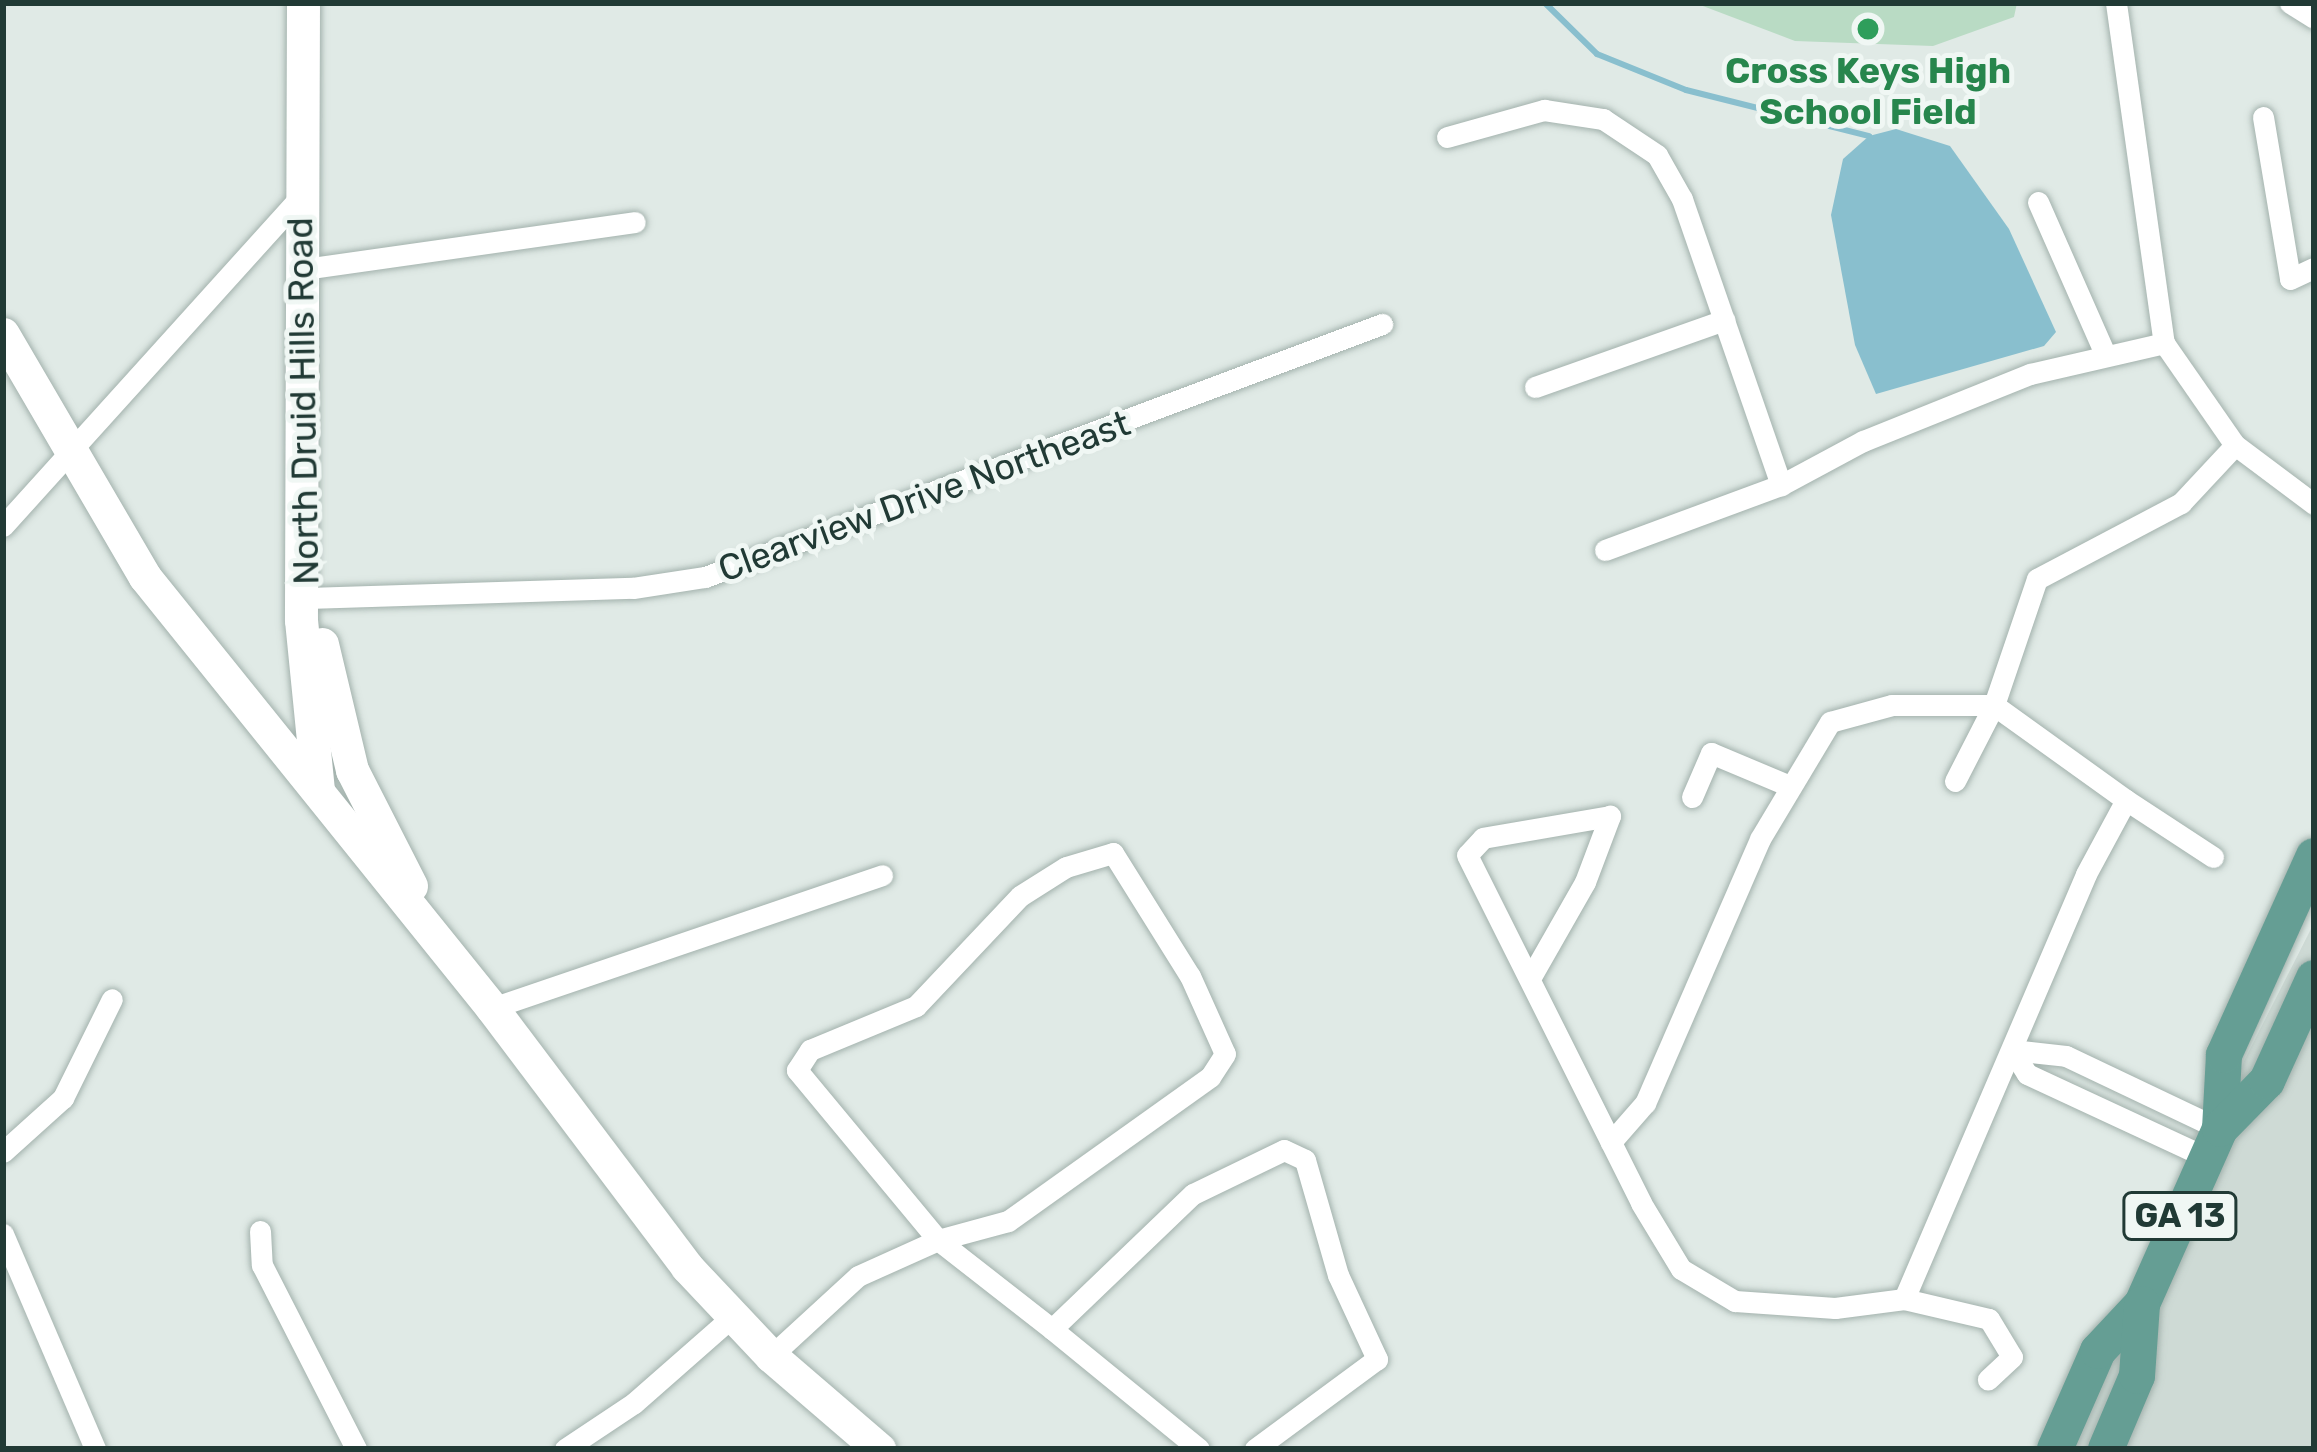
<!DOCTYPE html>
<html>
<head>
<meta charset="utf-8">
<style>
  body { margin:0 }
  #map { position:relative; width:2317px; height:1452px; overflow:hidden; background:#e0eae6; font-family:Rubik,sans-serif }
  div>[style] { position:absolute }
  .built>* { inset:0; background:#cedad5 }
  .green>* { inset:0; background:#b9dbc4 }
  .water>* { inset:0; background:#89bfce }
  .stream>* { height:6px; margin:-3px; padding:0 3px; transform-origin:3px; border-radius:3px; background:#89bfce }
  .roads { filter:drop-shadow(0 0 3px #a3b2ad) drop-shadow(0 0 3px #a3b2ad) }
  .minor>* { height:21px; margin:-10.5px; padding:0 10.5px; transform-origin:10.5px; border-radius:10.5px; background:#fff }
  .secondary>* { height:33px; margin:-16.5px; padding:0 16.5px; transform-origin:16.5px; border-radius:16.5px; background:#fff }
  .primary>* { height:36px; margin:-18px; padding:0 18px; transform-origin:18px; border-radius:18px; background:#659e94 }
  .dots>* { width:33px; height:33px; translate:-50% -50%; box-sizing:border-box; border:6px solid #f0f7f4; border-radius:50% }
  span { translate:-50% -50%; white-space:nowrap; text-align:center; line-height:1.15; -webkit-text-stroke:10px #f0f7f4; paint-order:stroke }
  .shield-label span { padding:3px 9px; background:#f0f7f4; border:3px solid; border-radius:9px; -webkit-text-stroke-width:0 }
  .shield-label { font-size:33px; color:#213a35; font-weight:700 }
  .leisure-label { font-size:36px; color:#27864d; font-weight:700 }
  .street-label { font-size:36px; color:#213a35 }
  .frame { position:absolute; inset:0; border:6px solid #213a35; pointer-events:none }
</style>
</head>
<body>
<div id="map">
  <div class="built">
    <div style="clip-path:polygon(2314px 923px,2314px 1449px,2073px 1449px,2246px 1057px)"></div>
  </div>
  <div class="green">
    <div style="clip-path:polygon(1695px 3px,2017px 3px,2014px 17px,1933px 46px,1795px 41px)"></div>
  </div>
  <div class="water">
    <div style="clip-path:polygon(1896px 129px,1950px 146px,2009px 229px,2056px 332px,2044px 346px,1876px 394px,1855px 345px,1831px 215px,1843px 159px,1869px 136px)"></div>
  </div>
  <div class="stream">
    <div style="left:1545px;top:3px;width:73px;rotate:44.4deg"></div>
    <div style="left:1597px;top:54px;width:96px;rotate:22deg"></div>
    <div style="left:1686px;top:90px;width:189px;rotate:14.1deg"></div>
  </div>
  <div class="roads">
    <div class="minor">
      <div style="left:2116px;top:3px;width:343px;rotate:82deg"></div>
      <div style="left:2164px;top:343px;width:124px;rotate:55.2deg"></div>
      <div style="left:2235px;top:445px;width:99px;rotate:36.8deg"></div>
      <div style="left:2290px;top:3px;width:28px;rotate:32deg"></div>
      <div style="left:2263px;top:117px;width:164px;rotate:80.5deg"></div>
      <div style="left:2290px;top:279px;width:26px;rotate:-25deg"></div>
      <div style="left:1447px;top:137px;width:101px;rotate:-15.6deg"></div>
      <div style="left:1544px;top:110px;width:60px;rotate:8.7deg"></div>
      <div style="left:1603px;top:119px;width:65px;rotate:33.7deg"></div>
      <div style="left:1657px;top:155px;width:51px;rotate:60.4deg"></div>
      <div style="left:1682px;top:199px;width:303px;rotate:70.9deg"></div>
      <div style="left:1781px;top:485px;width:93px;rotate:-28.2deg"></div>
      <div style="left:1863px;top:441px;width:180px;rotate:-21.9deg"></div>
      <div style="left:2030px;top:374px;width:138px;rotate:-13deg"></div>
      <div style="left:2038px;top:202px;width:168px;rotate:66.2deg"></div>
      <div style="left:305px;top:269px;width:333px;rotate:-8.1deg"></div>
      <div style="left:1535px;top:387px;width:201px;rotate:-19.5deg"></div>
      <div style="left:3px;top:526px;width:443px;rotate:-47.9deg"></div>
      <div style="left:1605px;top:550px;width:188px;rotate:-20.3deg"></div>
      <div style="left:307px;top:598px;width:326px;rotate:-1.8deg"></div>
      <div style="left:633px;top:588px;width:73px;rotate:-8.7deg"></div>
      <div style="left:705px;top:577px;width:723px;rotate:-20.49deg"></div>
      <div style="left:1955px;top:781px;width:85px;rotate:-62.8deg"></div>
      <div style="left:1994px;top:705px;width:133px;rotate:-71.2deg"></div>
      <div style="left:2037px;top:579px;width:163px;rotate:-27.8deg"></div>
      <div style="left:2181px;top:503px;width:79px;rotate:-47deg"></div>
      <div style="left:1692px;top:797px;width:48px;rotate:-66.6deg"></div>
      <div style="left:1711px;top:753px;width:82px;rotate:22.8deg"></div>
      <div style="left:2126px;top:800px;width:104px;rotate:33.2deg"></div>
      <div style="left:1610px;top:816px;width:129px;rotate:170.2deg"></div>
      <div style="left:1483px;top:838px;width:23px;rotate:133deg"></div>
      <div style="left:1467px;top:855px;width:389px;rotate:63.4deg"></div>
      <div style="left:1641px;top:1203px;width:77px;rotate:58.8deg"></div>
      <div style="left:1681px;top:1269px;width:63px;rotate:30.7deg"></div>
      <div style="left:1735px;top:1301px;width:100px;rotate:4deg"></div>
      <div style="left:1835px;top:1308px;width:70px;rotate:-7.4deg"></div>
      <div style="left:1904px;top:1299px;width:462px;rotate:-66.8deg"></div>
      <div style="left:2086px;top:874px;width:84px;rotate:-61.6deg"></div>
      <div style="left:2126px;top:800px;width:163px;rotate:-144.3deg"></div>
      <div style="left:1994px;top:705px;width:102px;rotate:180deg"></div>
      <div style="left:1892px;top:705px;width:64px;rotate:164.7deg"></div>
      <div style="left:1830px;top:722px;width:136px;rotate:120.9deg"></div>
      <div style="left:1760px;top:839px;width:288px;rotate:113.5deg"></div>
      <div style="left:1645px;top:1103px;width:52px;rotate:131.1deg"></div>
      <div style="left:1113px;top:853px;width:145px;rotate:58deg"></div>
      <div style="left:1190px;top:976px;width:85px;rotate:65.8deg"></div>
      <div style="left:1225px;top:1054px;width:27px;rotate:123deg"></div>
      <div style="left:1210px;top:1077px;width:248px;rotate:144.5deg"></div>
      <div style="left:1008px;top:1221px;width:73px;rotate:164.8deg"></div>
      <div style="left:938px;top:1240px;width:221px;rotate:-129.7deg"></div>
      <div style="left:797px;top:1070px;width:24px;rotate:-57deg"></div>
      <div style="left:810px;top:1050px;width:115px;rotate:-22.5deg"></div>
      <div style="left:916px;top:1006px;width:151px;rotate:-46.6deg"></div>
      <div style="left:1020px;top:896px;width:54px;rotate:-32.2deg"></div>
      <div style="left:1066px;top:867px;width:49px;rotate:-16.6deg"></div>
      <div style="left:1532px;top:975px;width:107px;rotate:-60.3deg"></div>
      <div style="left:1585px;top:882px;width:71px;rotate:-69.3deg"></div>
      <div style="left:492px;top:1008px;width:412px;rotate:-18.8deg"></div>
      <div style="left:2012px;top:1050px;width:54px;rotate:6.3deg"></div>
      <div style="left:2066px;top:1056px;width:170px;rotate:25.4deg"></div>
      <div style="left:2012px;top:1050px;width:28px;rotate:58deg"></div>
      <div style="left:2027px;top:1074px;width:197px;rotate:24.9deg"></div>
      <div style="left:3px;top:1152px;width:81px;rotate:-42deg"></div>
      <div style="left:63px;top:1098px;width:110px;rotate:-63.7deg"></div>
      <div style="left:260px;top:1231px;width:34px;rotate:87deg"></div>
      <div style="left:262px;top:1265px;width:207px;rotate:62.9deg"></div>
      <div style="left:3px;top:1234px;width:234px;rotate:66.8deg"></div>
      <div style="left:1904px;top:1299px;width:87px;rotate:13.2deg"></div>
      <div style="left:1989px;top:1319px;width:44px;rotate:58.8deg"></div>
      <div style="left:2012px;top:1357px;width:33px;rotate:137deg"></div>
      <div style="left:771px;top:1356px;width:118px;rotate:-42.6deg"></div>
      <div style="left:858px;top:1276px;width:88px;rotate:-24.2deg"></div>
      <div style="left:938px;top:1240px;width:145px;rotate:38deg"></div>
      <div style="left:565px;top:1449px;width:83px;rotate:-33.7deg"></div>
      <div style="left:634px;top:1403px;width:132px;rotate:-41.3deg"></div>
      <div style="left:1199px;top:1449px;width:190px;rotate:-140.8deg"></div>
      <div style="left:1052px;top:1329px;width:195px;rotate:-43.8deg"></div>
      <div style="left:1193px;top:1194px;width:101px;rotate:-25.8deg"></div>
      <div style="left:1284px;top:1150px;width:23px;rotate:25deg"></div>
      <div style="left:1305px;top:1160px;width:120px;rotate:74deg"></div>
      <div style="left:1338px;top:1275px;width:93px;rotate:65.1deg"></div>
      <div style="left:1377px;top:1359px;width:152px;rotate:143.6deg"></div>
    </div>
    <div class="secondary">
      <div style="left:303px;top:3px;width:617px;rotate:90.19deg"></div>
      <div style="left:301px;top:620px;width:170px;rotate:84.3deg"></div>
      <div style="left:3px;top:334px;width:281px;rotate:59.7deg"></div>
      <div style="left:145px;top:577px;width:553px;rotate:51.16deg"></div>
      <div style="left:492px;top:1008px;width:324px;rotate:53deg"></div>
      <div style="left:687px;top:1267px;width:122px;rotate:46.7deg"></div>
      <div style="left:771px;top:1356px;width:143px;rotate:40.7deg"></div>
      <div style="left:322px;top:644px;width:130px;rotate:76.6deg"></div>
      <div style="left:352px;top:770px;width:130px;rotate:63deg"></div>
    </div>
    <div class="primary">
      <div style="left:2220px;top:1129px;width:74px;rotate:-86.9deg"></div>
      <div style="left:2224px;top:1055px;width:218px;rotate:-65.7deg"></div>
      <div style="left:2055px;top:1449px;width:107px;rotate:-66.3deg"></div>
      <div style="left:2098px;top:1351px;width:64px;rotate:-46.9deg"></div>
      <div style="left:2142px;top:1304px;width:192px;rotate:-66deg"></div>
      <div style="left:2220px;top:1129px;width:67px;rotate:-45.6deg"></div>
      <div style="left:2267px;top:1081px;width:113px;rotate:-65.5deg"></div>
      <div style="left:2106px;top:1449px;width:79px;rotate:-67deg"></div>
      <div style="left:2137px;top:1376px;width:72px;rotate:-86deg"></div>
    </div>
  </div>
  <div class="dots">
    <div style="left:1868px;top:29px;background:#2e9e5b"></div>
  </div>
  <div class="shield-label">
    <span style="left:2180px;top:1216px">GA 13</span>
  </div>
  <div class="leisure-label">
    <span style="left:1868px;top:91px">Cross Keys High<br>School Field</span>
  </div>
  <div class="street-label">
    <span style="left:303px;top:401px;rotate:-91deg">North Druid Hills Road</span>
    <span style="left:924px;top:496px;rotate:-20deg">Clearview Drive Northeast</span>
  </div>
  <div class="frame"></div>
</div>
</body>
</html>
